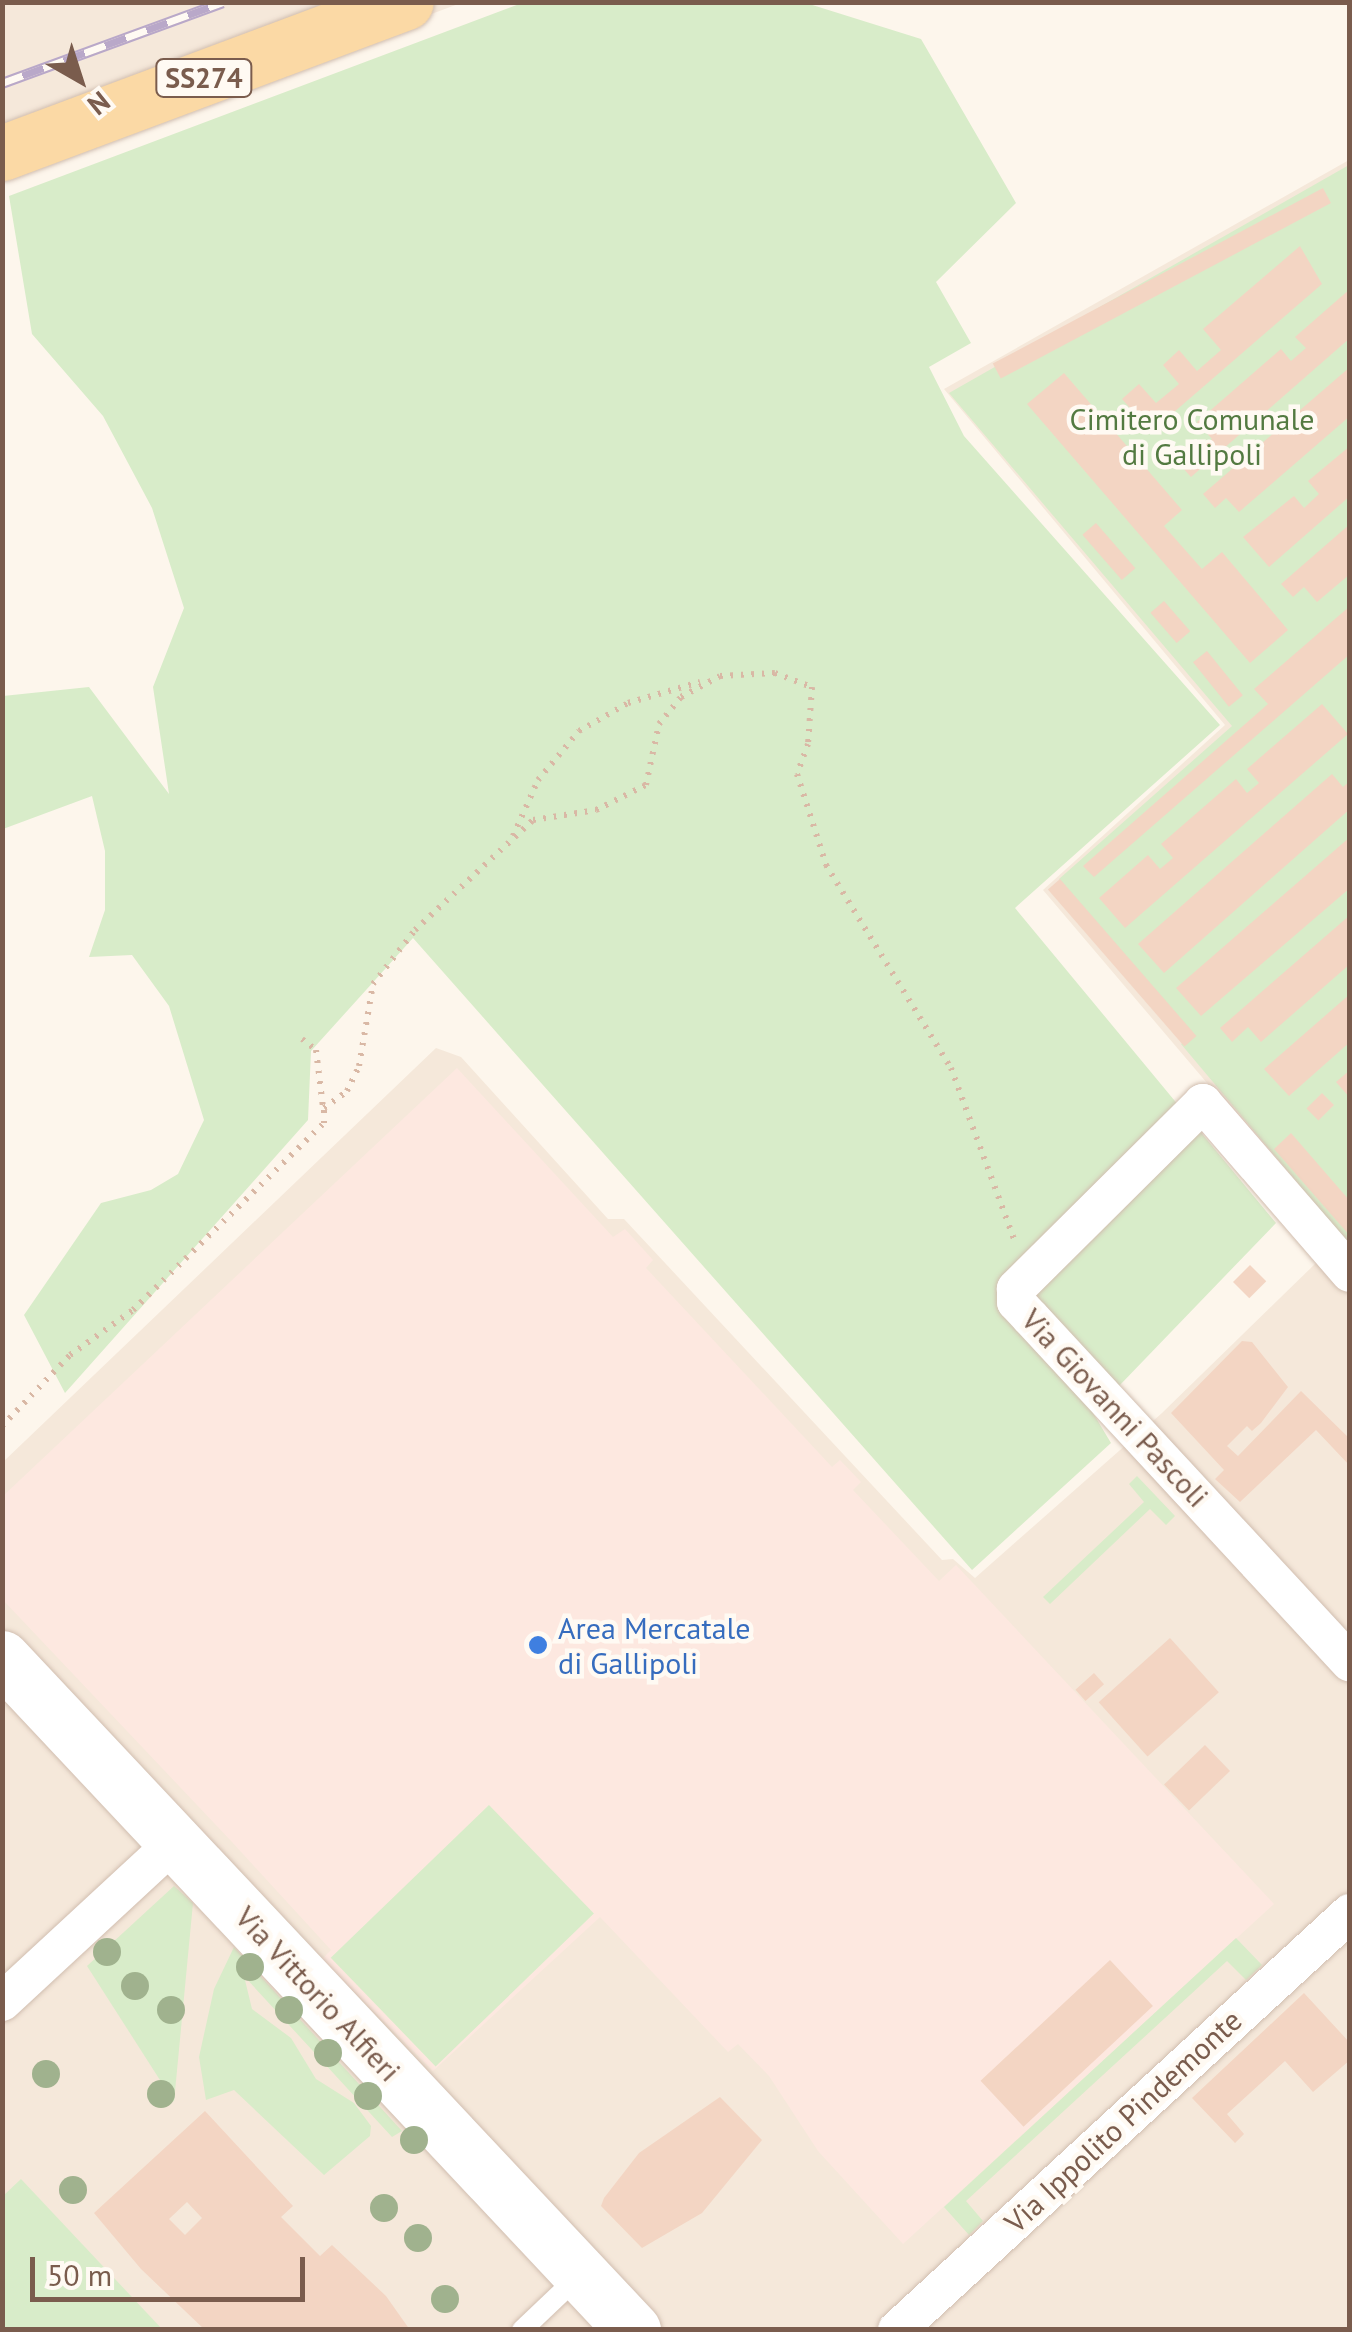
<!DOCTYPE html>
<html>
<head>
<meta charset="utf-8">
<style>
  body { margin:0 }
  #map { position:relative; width:1352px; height:2332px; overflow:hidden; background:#fdf6ec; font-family:"PT Sans",sans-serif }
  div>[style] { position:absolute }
  .residential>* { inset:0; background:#f5e8da }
  .commercial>* { inset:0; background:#fde8e0 }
  .green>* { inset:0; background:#d8ecc9; transform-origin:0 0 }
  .building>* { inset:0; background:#f3d5c3; transform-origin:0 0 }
  .path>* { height:6px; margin-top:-3px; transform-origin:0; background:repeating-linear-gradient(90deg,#d9b8a5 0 2.5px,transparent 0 10.5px) }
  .roads { filter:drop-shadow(0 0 2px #d1beb0) drop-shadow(0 0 2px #d1beb0) }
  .lane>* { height:20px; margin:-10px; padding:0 10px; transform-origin:10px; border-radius:10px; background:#fff }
  .street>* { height:38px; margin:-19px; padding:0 19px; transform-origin:19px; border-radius:19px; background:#fff }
  .secondary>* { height:55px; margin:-27.5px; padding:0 27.5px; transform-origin:27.5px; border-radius:27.5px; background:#fff }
  .primary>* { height:55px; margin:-27.5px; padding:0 27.5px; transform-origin:27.5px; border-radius:27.5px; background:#fbd9a5 }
  .rail>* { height:11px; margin-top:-5.5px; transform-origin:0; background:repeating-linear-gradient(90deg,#fffaf3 0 22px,#b9a8c9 0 44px); box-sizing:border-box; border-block:2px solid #b9a8c9 }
  .trees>* { width:28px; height:28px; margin:-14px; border-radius:50%; background:#a0b28e }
  .dots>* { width:28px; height:28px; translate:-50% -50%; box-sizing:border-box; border:5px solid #fffaf3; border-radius:50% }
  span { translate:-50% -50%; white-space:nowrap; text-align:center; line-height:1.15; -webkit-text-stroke:9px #fffaf3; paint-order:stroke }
  .shield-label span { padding:2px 8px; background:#fffaf3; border:2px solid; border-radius:8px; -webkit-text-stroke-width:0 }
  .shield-label { font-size:28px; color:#7a5c4d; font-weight:700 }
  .park-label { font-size:30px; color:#537a41 }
  .street-label { font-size:30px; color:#7a5c4d }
  .shop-label { font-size:30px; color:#366cbe }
  .left { translate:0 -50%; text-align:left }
  .frame { position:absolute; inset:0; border:5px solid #7a5c4d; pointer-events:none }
  .north { position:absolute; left:30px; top:30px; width:100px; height:100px; -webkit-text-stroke:8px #fffaf3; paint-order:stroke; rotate:141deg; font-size:28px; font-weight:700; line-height:40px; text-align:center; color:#7a5c4d }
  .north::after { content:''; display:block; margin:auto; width:35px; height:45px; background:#7a5c4d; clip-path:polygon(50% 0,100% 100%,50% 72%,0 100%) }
  .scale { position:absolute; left:30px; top:2257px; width:275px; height:45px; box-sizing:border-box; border:5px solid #7a5c4d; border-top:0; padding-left:12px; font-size:30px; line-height:35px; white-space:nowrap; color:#7a5c4d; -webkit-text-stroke:8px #fffaf3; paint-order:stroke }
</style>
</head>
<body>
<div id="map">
  <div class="residential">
    <div style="clip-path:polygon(3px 3px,461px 3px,3px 173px)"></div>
    <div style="clip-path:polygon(1349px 160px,1349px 2329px,3px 2330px,3px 1462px,436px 1048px,461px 1057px,608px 1219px,624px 1219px,942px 1560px,953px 1559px,975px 1578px,1162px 1413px,1318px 1261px,1326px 1223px,1043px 890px,1225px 725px,944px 389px)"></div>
  </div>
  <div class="commercial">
    <div style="clip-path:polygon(457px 1068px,613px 1237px,625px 1229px,653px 1260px,646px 1268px,832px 1467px,840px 1460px,861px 1482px,853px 1490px,939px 1581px,956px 1565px,1274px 1904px,903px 2244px,818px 2151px,769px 2076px,738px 2044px,728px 2052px,600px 1917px,433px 2071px,322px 1959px,331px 1950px,232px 1842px,3px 1600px,3px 1496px)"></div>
  </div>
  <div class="green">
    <div style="clip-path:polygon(522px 3px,806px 3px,921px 39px,1016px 203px,936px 282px,971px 343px,929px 367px,964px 436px,1220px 725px,1015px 908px,1276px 1223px,1093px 1413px,1111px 1443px,972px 1570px,413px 938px,311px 1051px,308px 1120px,65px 1393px,24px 1315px,101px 1203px,151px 1190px,178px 1174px,204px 1120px,169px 1006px,132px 955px,89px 957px,105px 910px,105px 851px,92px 796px,3px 829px,3px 696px,89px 687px,169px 794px,153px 687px,184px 608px,152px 508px,103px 416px,32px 334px,9px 196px)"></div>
    <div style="clip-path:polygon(1349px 165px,1349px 1244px,1181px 1044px,1193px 1035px,1059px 879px,1232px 726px,949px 393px)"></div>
    <div style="clip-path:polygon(1137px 1476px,1175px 1516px,1166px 1525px,1150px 1509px,1050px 1604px,1043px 1597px,1144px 1502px,1129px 1484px)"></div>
    <div style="left:489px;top:1805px;width:151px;height:220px;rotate:46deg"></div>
    <div style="clip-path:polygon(174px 1886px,193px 1903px,174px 2102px,87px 1966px)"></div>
    <div style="clip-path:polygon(1236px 1938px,1262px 1965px,1246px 1980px,1227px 1961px,966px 2201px,983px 2221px,969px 2235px,944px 2207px)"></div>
    <div style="clip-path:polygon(234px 1947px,402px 2131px,392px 2137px,244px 1976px,252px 2009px,291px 2038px,316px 2079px,354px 2103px,371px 2126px,370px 2136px,324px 2175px,234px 2090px,206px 2100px,199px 2057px,214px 1989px)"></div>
    <div style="clip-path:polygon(21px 2179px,162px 2329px,3px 2329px,3px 2196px)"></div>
  </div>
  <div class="building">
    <div style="left:1323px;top:188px;width:17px;height:374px;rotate:62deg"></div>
    <div style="clip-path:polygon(1300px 246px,1322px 284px,1151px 432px,1122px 399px,1139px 384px,1156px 403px,1179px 384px,1163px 365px,1179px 350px,1197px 371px,1221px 350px,1203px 329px)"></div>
    <div style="clip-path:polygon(1350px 289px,1350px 338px,1191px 477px,1181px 466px,1212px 439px,1197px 422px,1281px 349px,1291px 361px,1306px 348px,1295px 337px)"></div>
    <div style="clip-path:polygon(1350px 367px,1350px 416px,1239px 512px,1226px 498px,1215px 508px,1203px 494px)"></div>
    <div style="clip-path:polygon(1064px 373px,1182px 510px,1164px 526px,1202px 569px,1222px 552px,1288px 630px,1250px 663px,1027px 404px)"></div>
    <div style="clip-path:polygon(1350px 446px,1350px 496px,1269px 567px,1243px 537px,1294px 496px,1304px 508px,1319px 494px,1308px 481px)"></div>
    <div style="left:1096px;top:523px;width:60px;height:18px;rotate:49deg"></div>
    <div style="clip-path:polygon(1350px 524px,1350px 574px,1317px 602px,1304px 587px,1293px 597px,1281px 584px)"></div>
    <div style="left:1164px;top:601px;width:40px;height:18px;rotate:49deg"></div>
    <div style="clip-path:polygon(1350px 606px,1350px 654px,1094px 877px,1083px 866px,1268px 704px,1254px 689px)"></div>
    <div style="left:1207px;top:651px;width:57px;height:18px;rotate:51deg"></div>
    <div style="clip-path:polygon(1322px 704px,1348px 734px,1125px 928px,1099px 898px,1148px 855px,1160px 869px,1173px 858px,1161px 844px,1236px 779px,1247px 793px,1259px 783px,1247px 769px)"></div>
    <div style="clip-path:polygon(1332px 774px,1343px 787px,1350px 781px,1350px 809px,1164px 973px,1138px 944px)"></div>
    <div style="clip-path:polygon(1350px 837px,1350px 888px,1201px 1016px,1176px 988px)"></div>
    <div style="left:1060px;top:879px;width:208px;height:16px;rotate:49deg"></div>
    <div style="clip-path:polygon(1350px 915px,1350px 964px,1261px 1042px,1248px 1027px,1232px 1042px,1220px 1028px)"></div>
    <div style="clip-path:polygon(1350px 994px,1350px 1042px,1289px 1096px,1264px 1069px)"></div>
    <div style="clip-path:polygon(1350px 1070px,1350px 1098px,1336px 1082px)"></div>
    <div style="left:1322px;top:1093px;width:17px;height:22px;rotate:45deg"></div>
    <div style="clip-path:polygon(1291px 1133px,1350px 1201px,1350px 1236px,1274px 1149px)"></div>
    <div style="left:1250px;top:1265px;width:23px;height:24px;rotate:45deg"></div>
    <div style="clip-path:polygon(1242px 1341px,1252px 1342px,1288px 1387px,1261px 1423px,1252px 1431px,1247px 1426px,1227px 1446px,1238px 1456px,1301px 1391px,1350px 1439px,1350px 1466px,1316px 1430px,1240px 1502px,1215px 1479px,1224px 1470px,1171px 1413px)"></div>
    <div style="left:1170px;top:1638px;width:73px;height:96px;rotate:48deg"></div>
    <div style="left:1094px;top:1673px;width:15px;height:25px;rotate:48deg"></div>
    <div style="left:1205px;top:1745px;width:36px;height:57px;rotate:46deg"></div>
    <div style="left:1110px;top:1960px;width:63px;height:177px;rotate:47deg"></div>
    <div style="clip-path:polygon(1304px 1993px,1350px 2043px,1350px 2060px,1313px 2092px,1285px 2061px,1227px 2114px,1244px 2134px,1235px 2143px,1192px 2098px)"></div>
    <div style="clip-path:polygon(720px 2097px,762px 2140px,702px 2213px,642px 2248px,601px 2206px,604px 2198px,639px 2153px)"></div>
    <div style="clip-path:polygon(evenodd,205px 2111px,293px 2206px,281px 2217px,320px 2256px,332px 2245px,386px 2296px,410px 2330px,205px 2330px,141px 2269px,94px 2213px,205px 2111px,187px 2202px,202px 2218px,185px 2235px,169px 2219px,187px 2202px)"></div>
  </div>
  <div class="path">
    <div style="left:513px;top:836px;width:61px;rotate:-65.9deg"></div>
    <div style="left:538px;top:780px;width:64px;rotate:-50.1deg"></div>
    <div style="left:579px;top:731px;width:56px;rotate:-29.7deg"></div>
    <div style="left:628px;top:703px;width:75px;rotate:-16.3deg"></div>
    <div style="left:302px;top:1039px;width:18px;rotate:38deg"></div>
    <div style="left:316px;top:1050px;width:57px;rotate:83deg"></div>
    <div style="left:2px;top:1426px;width:98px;rotate:-46.2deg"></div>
    <div style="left:70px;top:1355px;width:77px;rotate:-35.5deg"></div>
    <div style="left:133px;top:1310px;width:267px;rotate:-44.4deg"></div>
    <div style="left:324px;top:1123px;width:15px;rotate:-90deg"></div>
    <div style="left:324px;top:1108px;width:29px;rotate:-36deg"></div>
    <div style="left:347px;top:1091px;width:28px;rotate:-64deg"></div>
    <div style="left:359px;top:1066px;width:83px;rotate:-80.3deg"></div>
    <div style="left:373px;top:984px;width:68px;rotate:-52.1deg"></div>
    <div style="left:415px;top:930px;width:161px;rotate:-43deg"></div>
    <div style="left:533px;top:820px;width:64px;rotate:-9deg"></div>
    <div style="left:596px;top:810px;width:56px;rotate:-26.6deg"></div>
    <div style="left:646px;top:785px;width:62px;rotate:-78deg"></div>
    <div style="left:659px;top:724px;width:35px;rotate:-51deg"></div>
    <div style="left:681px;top:697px;width:44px;rotate:-28.3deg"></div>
    <div style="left:720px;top:676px;width:55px;rotate:-3.1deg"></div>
    <div style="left:775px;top:673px;width:40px;rotate:21deg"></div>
    <div style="left:812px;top:687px;width:57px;rotate:94deg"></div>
    <div style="left:808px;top:744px;width:32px;rotate:110deg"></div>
    <div style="left:797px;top:774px;width:96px;rotate:72.3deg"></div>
    <div style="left:826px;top:865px;width:238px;rotate:58.4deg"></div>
    <div style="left:951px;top:1068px;width:182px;rotate:69.8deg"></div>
  </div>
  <div class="roads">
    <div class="lane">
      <div style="left:522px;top:2330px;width:80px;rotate:-43.5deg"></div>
    </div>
    <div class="street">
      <div style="left:1350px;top:1273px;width:225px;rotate:-130.9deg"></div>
      <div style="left:1203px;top:1103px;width:264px;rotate:135.2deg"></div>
      <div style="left:1016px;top:1289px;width:13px;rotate:90deg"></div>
      <div style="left:1016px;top:1302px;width:21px;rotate:47deg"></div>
      <div style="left:1030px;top:1317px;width:471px;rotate:47.2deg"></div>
      <div style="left:2px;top:2002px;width:236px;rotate:-42.8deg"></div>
      <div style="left:897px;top:2330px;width:616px;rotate:-42.63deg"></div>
    </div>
    <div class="secondary">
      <div style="left:2px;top:1658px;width:922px;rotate:46.8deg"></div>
    </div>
    <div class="primary">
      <div style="left:2px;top:153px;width:431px;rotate:-20.5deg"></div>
    </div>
  </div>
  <div class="rail">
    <div style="left:2px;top:83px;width:235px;rotate:-20.1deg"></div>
  </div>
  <div class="trees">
    <div style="left:107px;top:1952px"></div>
    <div style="left:250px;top:1967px"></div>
    <div style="left:135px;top:1986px"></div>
    <div style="left:171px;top:2010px"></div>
    <div style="left:289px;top:2010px"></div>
    <div style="left:328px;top:2053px"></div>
    <div style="left:46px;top:2074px"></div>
    <div style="left:161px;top:2094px"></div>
    <div style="left:368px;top:2096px"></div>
    <div style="left:414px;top:2140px"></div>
    <div style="left:73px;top:2190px"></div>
    <div style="left:384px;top:2208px"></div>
    <div style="left:418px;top:2238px"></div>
    <div style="left:445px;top:2299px"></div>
  </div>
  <div class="dots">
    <div style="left:538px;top:1645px;background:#3f7fe0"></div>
  </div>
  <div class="shield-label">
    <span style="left:204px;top:78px">SS274</span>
  </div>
  <div class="park-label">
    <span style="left:1192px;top:436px">Cimitero Comunale<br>di Gallipoli</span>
  </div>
  <div class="street-label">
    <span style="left:1115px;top:1408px;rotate:47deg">Via Giovanni Pascoli</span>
    <span style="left:318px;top:1994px;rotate:47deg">Via Vittorio Alfieri</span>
    <span style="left:1123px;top:2121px;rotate:-43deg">Via Ippolito Pindemonte</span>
  </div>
  <div class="shop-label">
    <span class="left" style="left:558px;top:1645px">Area Mercatale<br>di Gallipoli</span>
  </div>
  <div class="frame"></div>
  <div class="north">N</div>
  <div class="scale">50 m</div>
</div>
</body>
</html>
